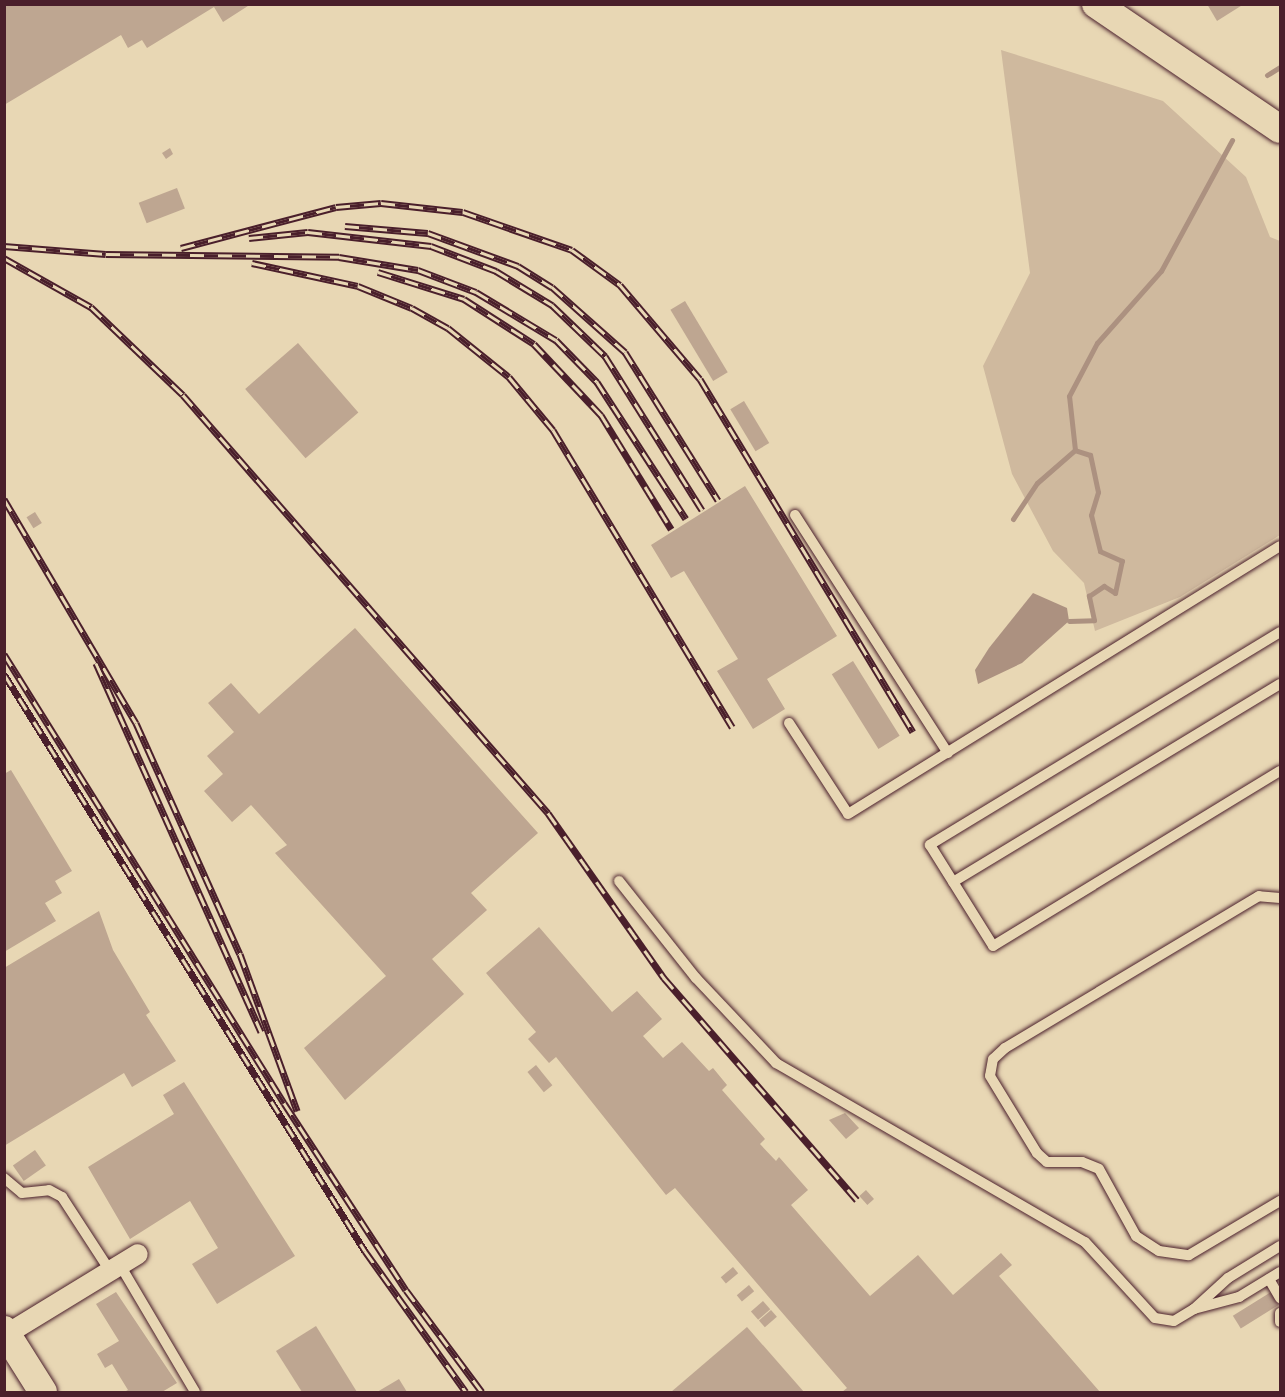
<!DOCTYPE html>
<html>
<head>
<meta charset="utf-8">
<style>
  body { margin:0 }
  #map { position:relative; width:1285px; height:1397px; overflow:hidden; background:#e8d7b4; font-family:Sriracha,sans-serif }
  div>[style] { position:absolute }
  .green>* { inset:0; background:#cfb99e }
  .water>* { inset:0; background:#ac9180 }
  .stream>* { height:5px; margin:-2.5px; padding:0 2.5px; transform-origin:2.5px; border-radius:2.5px; background:#ac9180 }
  .building>* { inset:0; background:#bea691; transform-origin:0 0 }
  .roads { filter:drop-shadow(0 0 2px #4a1f2b) drop-shadow(0 0 2px #4a1f2b) }
  .lane>* { height:10px; margin:-5px; padding:0 5px; transform-origin:5px; border-radius:5px; background:#e8d7b4 }
  .street>* { height:20px; margin:-10px; padding:0 10px; transform-origin:10px; border-radius:10px; background:#e8d7b4 }
  .secondary>* { height:28px; margin:-14px; padding:0 14px; transform-origin:14px; border-radius:14px; background:#e8d7b4 }
  .rail>* { height:7px; margin-top:-3.5px; transform-origin:0; background:repeating-linear-gradient(90deg,#e8d7b4 0 14px,#4a1f2b 0 28px); box-sizing:border-box; border-block:2px solid #4a1f2b }
  span { translate:-50% -50%; white-space:nowrap; text-align:center; line-height:1.15; -webkit-text-stroke:4.5px #e8d7b4; paint-order:stroke }
  .frame { position:absolute; inset:0; border:6px solid #4a1f2b; pointer-events:none }
</style>
</head>
<body>
<div id="map">
  <div class="green">
    <div style="clip-path:polygon(1001px 50px,1163px 101px,1246px 177px,1270px 237px,1280px 241px,1280px 535px,1180px 597px,1095px 631px,1084px 583px,1053px 551px,1012px 474px,983px 366px,1030px 273px)"></div>
  </div>
  <div class="water">
    <div style="clip-path:polygon(1033px 593px,1067px 608px,1069px 621px,1022px 663px,978px 684px,975px 670px,989px 648px)"></div>
  </div>
  <div class="stream">
    <div style="left:1267px;top:75px;width:15px;rotate:-32deg"></div>
    <div style="left:1075px;top:450px;width:54px;rotate:-96.3deg"></div>
    <div style="left:1069px;top:396px;width:60px;rotate:-62.2deg"></div>
    <div style="left:1097px;top:343px;width:96px;rotate:-48.4deg"></div>
    <div style="left:1161px;top:271px;width:149px;rotate:-61.5deg"></div>
    <div style="left:1013px;top:519px;width:43px;rotate:-56.3deg"></div>
    <div style="left:1037px;top:483px;width:50px;rotate:-41deg"></div>
    <div style="left:1069px;top:621px;width:25px;rotate:-2deg"></div>
    <div style="left:1094px;top:620px;width:25px;rotate:-102deg"></div>
    <div style="left:1089px;top:596px;width:18px;rotate:-34deg"></div>
    <div style="left:1104px;top:586px;width:13px;rotate:32deg"></div>
    <div style="left:1115px;top:593px;width:33px;rotate:-78deg"></div>
    <div style="left:1122px;top:561px;width:24px;rotate:-156deg"></div>
    <div style="left:1100px;top:551px;width:37px;rotate:-104deg"></div>
    <div style="left:1091px;top:515px;width:24px;rotate:-73deg"></div>
    <div style="left:1098px;top:492px;width:38px;rotate:-102deg"></div>
    <div style="left:1090px;top:455px;width:16px;rotate:-162deg"></div>
  </div>
  <div class="building">
    <div style="clip-path:polygon(4px 4px,251px 4px,223px 22px,214px 7px,147px 48px,142px 40px,128px 48px,121px 35px,4px 105px)"></div>
    <div style="clip-path:polygon(1207px 4px,1244px 4px,1217px 21px)"></div>
    <div style="clip-path:polygon(170px 148px,173px 154px,166px 159px,162px 153px)"></div>
    <div style="left:177px;top:188px;width:22px;height:41px;rotate:69deg"></div>
    <div style="left:685px;top:301px;width:83px;height:17px;rotate:59deg"></div>
    <div style="left:298px;top:343px;width:92px;height:70px;rotate:49deg"></div>
    <div style="left:744px;top:401px;width:49px;height:16px;rotate:59deg"></div>
    <div style="clip-path:polygon(745px 486px,837px 636px,767px 679px,785px 709px,753px 729px,717px 671px,738px 659px,684px 571px,671px 578px,651px 545px)"></div>
    <div style="left:35px;top:512px;width:13px;height:10px;rotate:58deg"></div>
    <div style="clip-path:polygon(355px 628px,538px 833px,471px 893px,487px 910px,432px 959px,464px 994px,345px 1100px,304px 1048px,386px 976px,275px 853px,287px 845px,251px 805px,232px 822px,204px 791px,223px 774px,207px 756px,234px 732px,208px 703px,231px 683px,259px 714px)"></div>
    <div style="left:853px;top:661px;width:88px;height:25px;rotate:58deg"></div>
    <div style="clip-path:polygon(11px 770px,72px 871px,55px 881px,62px 893px,45px 903px,56px 921px,4px 952px,4px 774px)"></div>
    <div style="clip-path:polygon(99px 911px,113px 950px,150px 1012px,146px 1015px,176px 1061px,132px 1087px,124px 1073px,4px 1146px,4px 968px)"></div>
    <div style="clip-path:polygon(539px 927px,612px 1012px,637px 991px,662px 1019px,643px 1036px,663px 1058px,682px 1042px,709px 1071px,713px 1068px,727px 1085px,722px 1090px,765px 1139px,760px 1144px,776px 1161px,779px 1157px,808px 1190px,791px 1205px,870px 1296px,918px 1255px,953px 1295px,1001px 1253px,1012px 1265px,999px 1276px,1100px 1392px,842px 1392px,847px 1388px,675px 1188px,666px 1195px,556px 1057px,549px 1063px,528px 1039px,536px 1032px,486px 973px)"></div>
    <div style="left:536px;top:1065px;width:26px;height:11px;rotate:51deg"></div>
    <div style="clip-path:polygon(184px 1082px,295px 1256px,217px 1304px,192px 1264px,218px 1248px,190px 1201px,130px 1239px,88px 1167px,174px 1114px,163px 1095px)"></div>
    <div style="clip-path:polygon(845px 1113px,859px 1128px,846px 1139px,829px 1120px)"></div>
    <div style="left:35px;top:1150px;width:19px;height:27px;rotate:55deg"></div>
    <div style="left:866px;top:1190px;width:12px;height:9px;rotate:48deg"></div>
    <div style="left:733px;top:1267px;width:8px;height:16px;rotate:50deg"></div>
    <div style="left:749px;top:1285px;width:8px;height:16px;rotate:50deg"></div>
    <div style="clip-path:polygon(116px 1292px,177px 1383px,162px 1392px,124px 1392px,128px 1390px,112px 1364px,105px 1368px,97px 1354px,119px 1341px,96px 1304px)"></div>
    <div style="left:1271px;top:1292px;width:15px;height:45px;rotate:58deg"></div>
    <div style="left:763px;top:1301px;width:11px;height:16px;rotate:49deg"></div>
    <div style="left:771px;top:1310px;width:9px;height:16px;rotate:49deg"></div>
    <div style="clip-path:polygon(316px 1326px,357px 1392px,302px 1392px,276px 1351px)"></div>
    <div style="clip-path:polygon(747px 1327px,804px 1392px,671px 1392px)"></div>
    <div style="clip-path:polygon(399px 1379px,407px 1392px,377px 1392px)"></div>
  </div>
  <div class="roads">
    <div class="lane">
      <div style="left:795px;top:515px;width:283px;rotate:57.3deg"></div>
      <div style="left:1280px;top:632px;width:410px;rotate:148.7deg"></div>
      <div style="left:930px;top:845px;width:119px;rotate:58deg"></div>
      <div style="left:993px;top:946px;width:336px;rotate:-31.4deg"></div>
      <div style="left:789px;top:723px;width:108px;rotate:57deg"></div>
      <div style="left:848px;top:814px;width:508px;rotate:-31.81deg"></div>
      <div style="left:619px;top:881px;width:124px;rotate:51.6deg"></div>
      <div style="left:696px;top:978px;width:117px;rotate:46.7deg"></div>
      <div style="left:776px;top:1063px;width:357px;rotate:30.1deg"></div>
      <div style="left:1085px;top:1242px;width:103px;rotate:47.4deg"></div>
      <div style="left:1155px;top:1318px;width:19px;rotate:9deg"></div>
      <div style="left:1174px;top:1321px;width:23px;rotate:-31deg"></div>
      <div style="left:953px;top:882px;width:382px;rotate:-31.2deg"></div>
      <div style="left:1280px;top:898px;width:21px;rotate:-175deg"></div>
      <div style="left:1259px;top:896px;width:296px;rotate:149.1deg"></div>
      <div style="left:1005px;top:1048px;width:16px;rotate:137deg"></div>
      <div style="left:993px;top:1059px;width:17px;rotate:100deg"></div>
      <div style="left:990px;top:1076px;width:90px;rotate:58.6deg"></div>
      <div style="left:1037px;top:1153px;width:13px;rotate:42deg"></div>
      <div style="left:1047px;top:1162px;width:35px"></div>
      <div style="left:1082px;top:1162px;width:18px;rotate:22deg"></div>
      <div style="left:1099px;top:1169px;width:77px;rotate:61.1deg"></div>
      <div style="left:1136px;top:1236px;width:27px;rotate:33deg"></div>
      <div style="left:1159px;top:1251px;width:30px;rotate:8deg"></div>
      <div style="left:1189px;top:1255px;width:106px;rotate:-30.7deg"></div>
      <div style="left:4px;top:1178px;width:23px;rotate:40deg"></div>
      <div style="left:22px;top:1193px;width:27px;rotate:-6deg"></div>
      <div style="left:49px;top:1190px;width:15px;rotate:28deg"></div>
      <div style="left:62px;top:1197px;width:88px;rotate:57deg"></div>
      <div style="left:1280px;top:1246px;width:61px;rotate:148.4deg"></div>
      <div style="left:1228px;top:1278px;width:46px;rotate:137.6deg"></div>
      <div style="left:1194px;top:1309px;width:47px;rotate:-14.9deg"></div>
      <div style="left:1239px;top:1297px;width:48px;rotate:-31.4deg"></div>
      <div style="left:120px;top:1265px;width:147px;rotate:59.4deg"></div>
      <div style="left:1269px;top:1279px;width:22px;rotate:60deg"></div>
      <div style="left:1280px;top:1313px;width:9px;rotate:90deg"></div>
    </div>
    <div class="street">
      <div style="left:7px;top:1334px;width:153px;rotate:-31.4deg"></div>
    </div>
    <div class="secondary">
      <div style="left:1096px;top:4px;width:222px;rotate:34.2deg"></div>
      <div style="left:4px;top:1330px;width:73px;rotate:57.8deg"></div>
    </div>
  </div>
  <div class="rail">
    <div style="left:345px;top:226px;width:83px;rotate:4.8deg"></div>
    <div style="left:428px;top:233px;width:96px;rotate:20.1deg"></div>
    <div style="left:518px;top:266px;width:40px;rotate:32deg"></div>
    <div style="left:552px;top:287px;width:98px;rotate:41.7deg"></div>
    <div style="left:625px;top:352px;width:175px;rotate:57.9deg"></div>
    <div style="left:249px;top:238px;width:59px;rotate:-5.8deg"></div>
    <div style="left:308px;top:232px;width:124px;rotate:6.5deg"></div>
    <div style="left:431px;top:246px;width:70px;rotate:21deg"></div>
    <div style="left:496px;top:271px;width:66px;rotate:31.3deg"></div>
    <div style="left:552px;top:305px;width:74px;rotate:43.9deg"></div>
    <div style="left:605px;top:356px;width:182px;rotate:57.8deg"></div>
    <div style="left:4px;top:246px;width:102px;rotate:4.5deg"></div>
    <div style="left:106px;top:254px;width:233px;rotate:0.7deg"></div>
    <div style="left:339px;top:257px;width:80px;rotate:9.3deg"></div>
    <div style="left:418px;top:270px;width:62px;rotate:20.8deg"></div>
    <div style="left:476px;top:292px;width:93px;rotate:31deg"></div>
    <div style="left:556px;top:340px;width:59px;rotate:45.7deg"></div>
    <div style="left:597px;top:382px;width:163px;rotate:57deg"></div>
    <div style="left:181px;top:248px;width:160px;rotate:-14.8deg"></div>
    <div style="left:336px;top:207px;width:45px;rotate:-5.1deg"></div>
    <div style="left:381px;top:203px;width:82px;rotate:6.3deg"></div>
    <div style="left:463px;top:212px;width:115px;rotate:19.2deg"></div>
    <div style="left:572px;top:250px;width:59px;rotate:36.1deg"></div>
    <div style="left:620px;top:285px;width:123px;rotate:49.6deg"></div>
    <div style="left:700px;top:379px;width:412px;rotate:58.9deg"></div>
    <div style="left:4px;top:258px;width:100px;rotate:29.4deg"></div>
    <div style="left:91px;top:307px;width:127px;rotate:43.7deg"></div>
    <div style="left:183px;top:395px;width:555px;rotate:48.87deg"></div>
    <div style="left:548px;top:813px;width:202px;rotate:54.9deg"></div>
    <div style="left:664px;top:978px;width:294px;rotate:49deg"></div>
    <div style="left:252px;top:263px;width:108px;rotate:12.2deg"></div>
    <div style="left:358px;top:286px;width:58px;rotate:22.2deg"></div>
    <div style="left:412px;top:308px;width:41px;rotate:29.1deg"></div>
    <div style="left:448px;top:328px;width:78px;rotate:38.8deg"></div>
    <div style="left:509px;top:377px;width:69px;rotate:50.3deg"></div>
    <div style="left:553px;top:430px;width:347px;rotate:58.9deg"></div>
    <div style="left:378px;top:272px;width:90px;rotate:17.4deg"></div>
    <div style="left:464px;top:299px;width:83px;rotate:32.7deg"></div>
    <div style="left:534px;top:344px;width:98px;rotate:46.7deg"></div>
    <div style="left:601px;top:415px;width:134px;rotate:58.4deg"></div>
    <div style="left:4px;top:499px;width:260px;rotate:59.5deg"></div>
    <div style="left:136px;top:723px;width:253px;rotate:65.8deg"></div>
    <div style="left:240px;top:954px;width:167px;rotate:70deg"></div>
    <div style="left:4px;top:654px;width:529px;rotate:58.05deg"></div>
    <div style="left:284px;top:1103px;width:223px;rotate:56.9deg"></div>
    <div style="left:406px;top:1290px;width:127px;rotate:53.3deg"></div>
    <div style="left:96px;top:663px;width:404px;rotate:65.9deg"></div>
    <div style="left:4px;top:674px;width:681px;rotate:57.97deg"></div>
    <div style="left:365px;top:1251px;width:173px;rotate:54.4deg"></div>
  </div>
  <div class="frame"></div>
</div>
</body>
</html>
